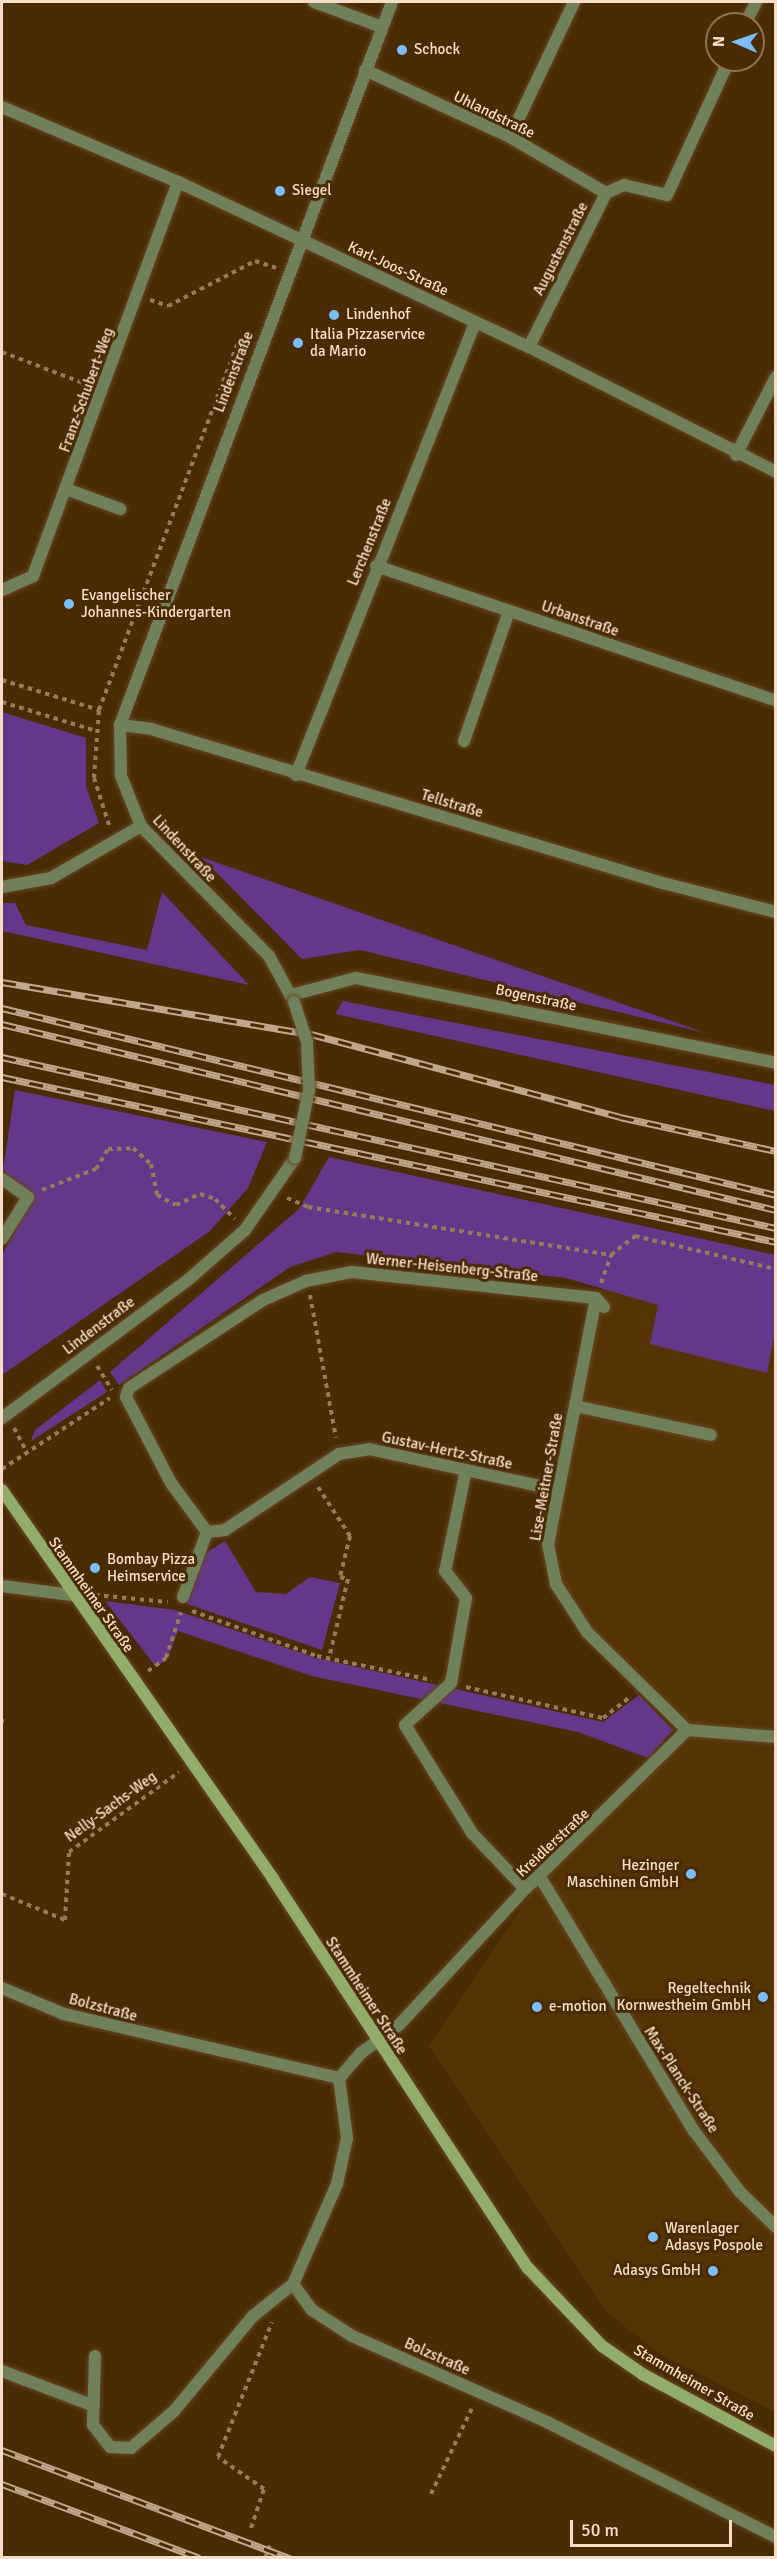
<!DOCTYPE html>
<html>
<head>
<meta charset="utf-8">
<style>
  body { margin:0 }
  #map { position:relative; width:777px; height:2559px; overflow:hidden; background:#492b04; font-family:Signika,sans-serif }
  div>[style] { position:absolute }
  .built>* { inset:0; background:#563305 }
  .green>* { inset:0; background:#65378b }
  .path>* { height:4px; margin-top:-2px; transform-origin:0; background:repeating-linear-gradient(90deg,#977c5b 0 4.5px,transparent 0 9px) }
  .roads { filter:drop-shadow(0 0 2px #654823) drop-shadow(0 0 2px #654823) }
  .service>* { height:12px; margin:-6px; padding:0 6px; transform-origin:6px; border-radius:6px; background:#708159 }
  .minor>* { height:12px; margin:-6px; padding:0 6px; transform-origin:6px; border-radius:6px; background:#708159 }
  .secondary>* { height:12px; margin:-6px; padding:0 6px; transform-origin:6px; border-radius:6px; background:#92ad6b }
  .rail>* { height:7px; margin-top:-3.5px; transform-origin:0; background:repeating-linear-gradient(90deg,#492b04 0 14px,#c1a78a 0 28px); box-sizing:border-box; border-block:2px solid #c1a78a }
  .bridges { filter:drop-shadow(0 0 2px #654823) drop-shadow(0 0 2px #654823) }
  .minor-bridge>* { height:12px; margin:-6px; padding:0 6px; transform-origin:6px; border-radius:6px; background:#708159 }
  .dots>* { width:16px; height:16px; translate:-50% -50%; box-sizing:border-box; border:3px solid #492b04; border-radius:50% }
  span { translate:-50% -50%; white-space:nowrap; text-align:center; line-height:1.15; -webkit-text-stroke:6px #492b04; paint-order:stroke }
  .poi-label { font-size:15px; color:#f7dec6 }
  .left { translate:0 -50%; text-align:left }
  .right { translate:-100% -50%; text-align:right }
  .street-label { font-size:15px; color:#f7dec6 }
  .frame { position:absolute; inset:0; border:3px solid #f7dec6; pointer-events:none }
  .north { position:absolute; left:705px; top:12px; width:60px; height:60px; box-sizing:border-box; background:#492b04; border:2px solid #8f7352; border-radius:50%; rotate:272deg; font-size:16px; font-weight:700; line-height:24px; text-align:center; color:#f7dec6 }
  .north::after { content:''; display:block; margin:auto; width:21px; height:27px; background:#7cbef9; clip-path:polygon(50% 0,100% 100%,50% 72%,0 100%) }
  .scale { position:absolute; left:570px; top:2520px; width:162px; height:27px; box-sizing:border-box; border:3px solid #f7dec6; border-top:0; padding-left:8px; font-size:18px; line-height:21px; white-space:nowrap; color:#f7dec6; -webkit-text-stroke:4px #492b04; paint-order:stroke }
</style>
</head>
<body>
<div id="map">
  <div class="built">
    <div style="clip-path:polygon(622px 1254px,775px 1289px,775px 2412px,662px 2355px,607px 2313px,429px 2046px,541px 1878px,688px 1729px,587px 1632px,556px 1584px,548px 1544px,596px 1298px)"></div>
  </div>
  <div class="green">
    <div style="clip-path:polygon(2px 712px,86px 738px,86px 786px,99px 823px,27px 865px,2px 861px)"></div>
    <div style="clip-path:polygon(201px 857px,706px 1033px,360px 950px,302px 959px)"></div>
    <div style="clip-path:polygon(162px 892px,249px 985px,2px 931px,2px 903px,15px 903px,26px 925px,147px 950px)"></div>
    <div style="clip-path:polygon(343px 1001px,775px 1085px,775px 1111px,335px 1014px)"></div>
    <div style="clip-path:polygon(15px 1090px,267px 1142px,248px 1188px,210px 1231px,2px 1375px,2px 1255px,32px 1199px,3px 1170px)"></div>
    <div style="clip-path:polygon(329px 1157px,775px 1255px,775px 1331px,767px 1373px,650px 1344px,658px 1305px,566px 1278px,336px 1252px,290px 1267px,119px 1385px,110px 1372px,299px 1209px)"></div>
    <div style="clip-path:polygon(100px 1380px,107px 1392px,31px 1441px,35px 1430px)"></div>
    <div style="clip-path:polygon(225px 1541px,256px 1592px,286px 1594px,310px 1577px,340px 1583px,322px 1650px,187px 1604px,201px 1556px)"></div>
    <div style="clip-path:polygon(105px 1601px,175px 1610px,316px 1658px,603px 1722px,639px 1695px,673px 1730px,648px 1758px,578px 1732px,312px 1676px,178px 1631px,167px 1659px,156px 1667px)"></div>
  </div>
  <div class="path">
    <div style="left:150px;top:300px;width:19px;rotate:18deg"></div>
    <div style="left:168px;top:306px;width:98px;rotate:-27.3deg"></div>
    <div style="left:255px;top:261px;width:22px;rotate:18deg"></div>
    <div style="left:2px;top:352px;width:92px;rotate:21deg"></div>
    <div style="left:2px;top:680px;width:102px;rotate:17.2deg"></div>
    <div style="left:2px;top:702px;width:95px;rotate:17.1deg"></div>
    <div style="left:109px;top:825px;width:49px;rotate:-107.7deg"></div>
    <div style="left:94px;top:778px;width:68px;rotate:-85.8deg"></div>
    <div style="left:99px;top:710px;width:391px;rotate:-69.3deg"></div>
    <div style="left:237px;top:344px;width:11px;rotate:-22deg"></div>
    <div style="left:42px;top:1190px;width:58px;rotate:-21.3deg"></div>
    <div style="left:96px;top:1169px;width:23px;rotate:-59deg"></div>
    <div style="left:108px;top:1149px;width:25px;rotate:-2deg"></div>
    <div style="left:133px;top:1148px;width:24px;rotate:42deg"></div>
    <div style="left:151px;top:1164px;width:32px;rotate:79deg"></div>
    <div style="left:157px;top:1195px;width:21px;rotate:28deg"></div>
    <div style="left:176px;top:1205px;width:26px;rotate:-25deg"></div>
    <div style="left:200px;top:1194px;width:16px;rotate:18deg"></div>
    <div style="left:215px;top:1199px;width:28px;rotate:45deg"></div>
    <div style="left:287px;top:1198px;width:23px;rotate:23deg"></div>
    <div style="left:308px;top:1207px;width:307px;rotate:9deg"></div>
    <div style="left:601px;top:1283px;width:30px;rotate:-70deg"></div>
    <div style="left:611px;top:1255px;width:31px;rotate:-38deg"></div>
    <div style="left:635px;top:1236px;width:145px;rotate:13.2deg"></div>
    <div style="left:310px;top:1295px;width:145px;rotate:79.7deg"></div>
    <div style="left:97px;top:1366px;width:28px;rotate:58deg"></div>
    <div style="left:14px;top:1428px;width:24px;rotate:62deg"></div>
    <div style="left:2px;top:1469px;width:129px;rotate:-33.3deg"></div>
    <div style="left:318px;top:1487px;width:59px;rotate:56.9deg"></div>
    <div style="left:350px;top:1536px;width:42px;rotate:103.7deg"></div>
    <div style="left:340px;top:1577px;width:8px;rotate:14deg"></div>
    <div style="left:348px;top:1579px;width:81px;rotate:103.5deg"></div>
    <div style="left:95px;top:1595px;width:73px;rotate:5.5deg"></div>
    <div style="left:192px;top:1611px;width:133px;rotate:19.8deg"></div>
    <div style="left:317px;top:1656px;width:117px;rotate:11.8deg"></div>
    <div style="left:148px;top:1671px;width:22px;rotate:-36deg"></div>
    <div style="left:166px;top:1658px;width:48px;rotate:-71.9deg"></div>
    <div style="left:466px;top:1687px;width:140px;rotate:12.8deg"></div>
    <div style="left:603px;top:1718px;width:36px;rotate:-38deg"></div>
    <div style="left:2px;top:1719px;width:7px;rotate:90deg"></div>
    <div style="left:2px;top:1894px;width:68px;rotate:22.4deg"></div>
    <div style="left:65px;top:1920px;width:68px;rotate:-86.6deg"></div>
    <div style="left:69px;top:1852px;width:136px;rotate:-36deg"></div>
    <div style="left:431px;top:2494px;width:98px;rotate:-64.5deg"></div>
    <div style="left:251px;top:2528px;width:41px;rotate:-71.6deg"></div>
    <div style="left:264px;top:2489px;width:56px;rotate:-145.2deg"></div>
    <div style="left:218px;top:2457px;width:145px;rotate:-68.2deg"></div>
    <div style="left:265px;top:2558px;width:17px;rotate:-69deg"></div>
  </div>
  <div class="roads">
    <div class="service">
      <div style="left:66px;top:489px;width:58px;rotate:20.3deg"></div>
      <div style="left:464px;top:741px;width:138px;rotate:-70.9deg"></div>
      <div style="left:575px;top:1406px;width:139px;rotate:12deg"></div>
      <div style="left:95px;top:2356px;width:69px;rotate:91.7deg"></div>
      <div style="left:93px;top:2425px;width:28px;rotate:52deg"></div>
      <div style="left:110px;top:2447px;width:21px;rotate:3deg"></div>
      <div style="left:131px;top:2448px;width:57px;rotate:-40.7deg"></div>
      <div style="left:174px;top:2411px;width:124px;rotate:-50.3deg"></div>
      <div style="left:253px;top:2316px;width:51px;rotate:-38.7deg"></div>
      <div style="left:2px;top:2371px;width:98px;rotate:20.8deg"></div>
    </div>
    <div class="minor">
      <div style="left:314px;top:2px;width:72px;rotate:20.2deg"></div>
      <div style="left:745px;top:24px;width:25px;rotate:-63deg"></div>
      <div style="left:365px;top:70px;width:160px;rotate:24.8deg"></div>
      <div style="left:510px;top:137px;width:111px;rotate:30.3deg"></div>
      <div style="left:2px;top:107px;width:191px;rotate:23.1deg"></div>
      <div style="left:178px;top:182px;width:388px;rotate:25.2deg"></div>
      <div style="left:529px;top:347px;width:277px;rotate:26.8deg"></div>
      <div style="left:510px;top:137px;width:149px;rotate:-64.6deg"></div>
      <div style="left:529px;top:347px;width:172px;rotate:-63.4deg"></div>
      <div style="left:606px;top:193px;width:20px;rotate:-24deg"></div>
      <div style="left:624px;top:185px;width:44px;rotate:13.1deg"></div>
      <div style="left:667px;top:195px;width:149px;rotate:-65.3deg"></div>
      <div style="left:736px;top:455px;width:88px;rotate:-62.9deg"></div>
      <div style="left:376px;top:566px;width:422px;rotate:18.6deg"></div>
      <div style="left:2px;top:590px;width:34px;rotate:-24deg"></div>
      <div style="left:33px;top:576px;width:420px;rotate:-69.8deg"></div>
      <div style="left:120px;top:725px;width:31px;rotate:7deg"></div>
      <div style="left:151px;top:729px;width:531px;rotate:16.76deg"></div>
      <div style="left:659px;top:882px;width:121px;rotate:14.4deg"></div>
      <div style="left:296px;top:775px;width:487px;rotate:-68.4deg"></div>
      <div style="left:2px;top:887px;width:50px;rotate:-10.4deg"></div>
      <div style="left:51px;top:878px;width:104px;rotate:-30deg"></div>
      <div style="left:291px;top:995px;width:67px;rotate:-14.7deg"></div>
      <div style="left:356px;top:978px;width:429px;rotate:11.4deg"></div>
      <div style="left:294px;top:1002px;width:52px;rotate:-118.5deg"></div>
      <div style="left:269px;top:956px;width:182px;rotate:-134.6deg"></div>
      <div style="left:141px;top:826px;width:54px;rotate:-111.8deg"></div>
      <div style="left:121px;top:776px;width:51px;rotate:-91.1deg"></div>
      <div style="left:120px;top:725px;width:772px;rotate:-69.38deg"></div>
      <div style="left:2px;top:1179px;width:32px;rotate:35deg"></div>
      <div style="left:28px;top:1197px;width:49px;rotate:121.8deg"></div>
      <div style="left:604px;top:1307px;width:12px;rotate:-132deg"></div>
      <div style="left:596px;top:1298px;width:251px;rotate:101deg"></div>
      <div style="left:548px;top:1544px;width:41px;rotate:78.7deg"></div>
      <div style="left:556px;top:1584px;width:57px;rotate:57.1deg"></div>
      <div style="left:587px;top:1632px;width:140px;rotate:44.4deg"></div>
      <div style="left:2px;top:1418px;width:233px;rotate:-36.6deg"></div>
      <div style="left:189px;top:1279px;width:74px;rotate:-41.2deg"></div>
      <div style="left:245px;top:1230px;width:88px;rotate:-55.2deg"></div>
      <div style="left:466px;top:1470px;width:103px;rotate:101.7deg"></div>
      <div style="left:445px;top:1571px;width:34px;rotate:52deg"></div>
      <div style="left:466px;top:1598px;width:86px;rotate:100deg"></div>
      <div style="left:451px;top:1683px;width:62px;rotate:137.6deg"></div>
      <div style="left:405px;top:1725px;width:127px;rotate:58.2deg"></div>
      <div style="left:472px;top:1833px;width:77px;rotate:46.6deg"></div>
      <div style="left:207px;top:1532px;width:61px;rotate:-126.3deg"></div>
      <div style="left:171px;top:1483px;width:97px;rotate:-117.6deg"></div>
      <div style="left:126px;top:1397px;width:9px;rotate:-72deg"></div>
      <div style="left:129px;top:1388px;width:160px;rotate:-33.3deg"></div>
      <div style="left:263px;top:1300px;width:47px;rotate:-23.8deg"></div>
      <div style="left:306px;top:1281px;width:47px;rotate:-11.1deg"></div>
      <div style="left:352px;top:1272px;width:245px;rotate:6.1deg"></div>
      <div style="left:2px;top:1586px;width:70px;rotate:7.4deg"></div>
      <div style="left:183px;top:1597px;width:69px;rotate:-69.7deg"></div>
      <div style="left:207px;top:1532px;width:18px;rotate:-6deg"></div>
      <div style="left:225px;top:1530px;width:137px;rotate:-33.7deg"></div>
      <div style="left:339px;top:1454px;width:30px;rotate:-9deg"></div>
      <div style="left:369px;top:1449px;width:193px;rotate:12.2deg"></div>
      <div style="left:776px;top:1737px;width:89px;rotate:-175.5deg"></div>
      <div style="left:687px;top:1730px;width:227px;rotate:135.5deg"></div>
      <div style="left:525px;top:1889px;width:185px;rotate:132.8deg"></div>
      <div style="left:399px;top:2025px;width:47px;rotate:143.6deg"></div>
      <div style="left:361px;top:2053px;width:33px;rotate:131deg"></div>
      <div style="left:339px;top:2078px;width:61px;rotate:82.4deg"></div>
      <div style="left:347px;top:2138px;width:47px;rotate:102.3deg"></div>
      <div style="left:337px;top:2184px;width:109px;rotate:113.7deg"></div>
      <div style="left:293px;top:2284px;width:32px;rotate:54deg"></div>
      <div style="left:312px;top:2310px;width:48px;rotate:33deg"></div>
      <div style="left:352px;top:2336px;width:213px;rotate:23.8deg"></div>
      <div style="left:547px;top:2422px;width:256px;rotate:26.7deg"></div>
      <div style="left:540px;top:1877px;width:297px;rotate:58.8deg"></div>
      <div style="left:694px;top:2131px;width:76px;rotate:53deg"></div>
      <div style="left:740px;top:2192px;width:50px;rotate:44.2deg"></div>
      <div style="left:2px;top:1988px;width:67px;rotate:22.8deg"></div>
      <div style="left:64px;top:2014px;width:282px;rotate:13.1deg"></div>
    </div>
    <div class="secondary">
      <div style="left:2px;top:1490px;width:474px;rotate:55.1deg"></div>
      <div style="left:273px;top:1879px;width:465px;rotate:56.8deg"></div>
      <div style="left:528px;top:2268px;width:108px;rotate:46.5deg"></div>
      <div style="left:602px;top:2346px;width:51px;rotate:34.6deg"></div>
      <div style="left:644px;top:2375px;width:150px;rotate:28.3deg"></div>
    </div>
  </div>
  <div class="rail">
    <div style="left:2px;top:982px;width:313px;rotate:9.6deg"></div>
    <div style="left:311px;top:1034px;width:320px;rotate:15deg"></div>
    <div style="left:620px;top:1117px;width:160px;rotate:12.3deg"></div>
    <div style="left:2px;top:1008px;width:796px;rotate:13.58deg"></div>
    <div style="left:2px;top:1024px;width:796px;rotate:13.51deg"></div>
    <div style="left:2px;top:1057px;width:793px;rotate:12.46deg"></div>
    <div style="left:2px;top:1077px;width:791px;rotate:12.03deg"></div>
    <div style="left:2px;top:2450px;width:308px;rotate:20.6deg"></div>
    <div style="left:2px;top:2484px;width:211px;rotate:20.5deg"></div>
  </div>
  <div class="bridges">
    <div class="minor-bridge">
      <div style="left:294px;top:1002px;width:42px;rotate:72deg"></div>
      <div style="left:307px;top:1042px;width:48px;rotate:87.6deg"></div>
      <div style="left:309px;top:1090px;width:69px;rotate:101.6deg"></div>
    </div>
  </div>
  <div class="dots">
    <div style="left:402px;top:50px;background:#7cbef9"></div>
    <div style="left:280px;top:191px;background:#7cbef9"></div>
    <div style="left:334px;top:315px;background:#7cbef9"></div>
    <div style="left:298px;top:343px;background:#7cbef9"></div>
    <div style="left:69px;top:604px;background:#7cbef9"></div>
    <div style="left:95px;top:1568px;background:#7cbef9"></div>
    <div style="left:691px;top:1874px;background:#7cbef9"></div>
    <div style="left:763px;top:1997px;background:#7cbef9"></div>
    <div style="left:537px;top:2007px;background:#7cbef9"></div>
    <div style="left:653px;top:2237px;background:#7cbef9"></div>
    <div style="left:713px;top:2271px;background:#7cbef9"></div>
  </div>
  <div class="poi-label">
    <span class="left" style="left:414px;top:50px">Schock</span>
    <span class="left" style="left:292px;top:191px">Siegel</span>
    <span class="left" style="left:346px;top:315px">Lindenhof</span>
    <span class="left" style="left:310px;top:343px">Italia Pizzaservice<br>da Mario</span>
    <span class="left" style="left:81px;top:604px">Evangelischer<br>Johannes-Kindergarten</span>
    <span class="left" style="left:107px;top:1568px">Bombay Pizza<br>Heimservice</span>
    <span class="right" style="left:679px;top:1874px">Hezinger<br>Maschinen GmbH</span>
    <span class="right" style="left:751px;top:1997px">Regeltechnik<br>Kornwestheim GmbH</span>
    <span class="left" style="left:549px;top:2007px">e-motion</span>
    <span class="left" style="left:665px;top:2237px">Warenlager<br>Adasys Pospole</span>
    <span class="right" style="left:701px;top:2271px">Adasys GmbH</span>
  </div>
  <div class="street-label">
    <span style="left:494px;top:115px;rotate:26deg">Uhlandstraße</span>
    <span style="left:561px;top:249px;rotate:-63deg">Augustenstraße</span>
    <span style="left:398px;top:269px;rotate:25deg">Karl-Joos-Straße</span>
    <span style="left:234px;top:372px;rotate:-69deg">Lindenstraße</span>
    <span style="left:87px;top:390px;rotate:-70deg">Franz-Schubert-Weg</span>
    <span style="left:370px;top:542px;rotate:-68deg">Lerchenstraße</span>
    <span style="left:580px;top:619px;rotate:19deg">Urbanstraße</span>
    <span style="left:452px;top:804px;rotate:17deg">Tellstraße</span>
    <span style="left:184px;top:849px;rotate:47deg">Lindenstraße</span>
    <span style="left:536px;top:998px;rotate:12deg">Bogenstraße</span>
    <span style="left:452px;top:1268px;rotate:6deg">Werner-Heisenberg-Straße</span>
    <span style="left:99px;top:1326px;rotate:-37deg">Lindenstraße</span>
    <span style="left:447px;top:1451px;rotate:12deg">Gustav-Hertz-Straße</span>
    <span style="left:547px;top:1477px;rotate:-80deg">Lise-Meitner-Straße</span>
    <span style="left:91px;top:1595px;rotate:55deg">Stammheimer Straße</span>
    <span style="left:111px;top:1807px;rotate:-36deg">Nelly-Sachs-Weg</span>
    <span style="left:553px;top:1843px;rotate:-43deg">Kreidlerstraße</span>
    <span style="left:366px;top:1996px;rotate:57deg">Stammheimer Straße</span>
    <span style="left:103px;top:2008px;rotate:15deg">Bolzstraße</span>
    <span style="left:681px;top:2080px;rotate:57deg">Max-Planck-Straße</span>
    <span style="left:437px;top:2357px;rotate:24deg">Bolzstraße</span>
    <span style="left:694px;top:2383px;rotate:30deg">Stammheimer Straße</span>
  </div>
  <div class="frame"></div>
  <div class="north">N</div>
  <div class="scale">50 m</div>
</div>
</body>
</html>
